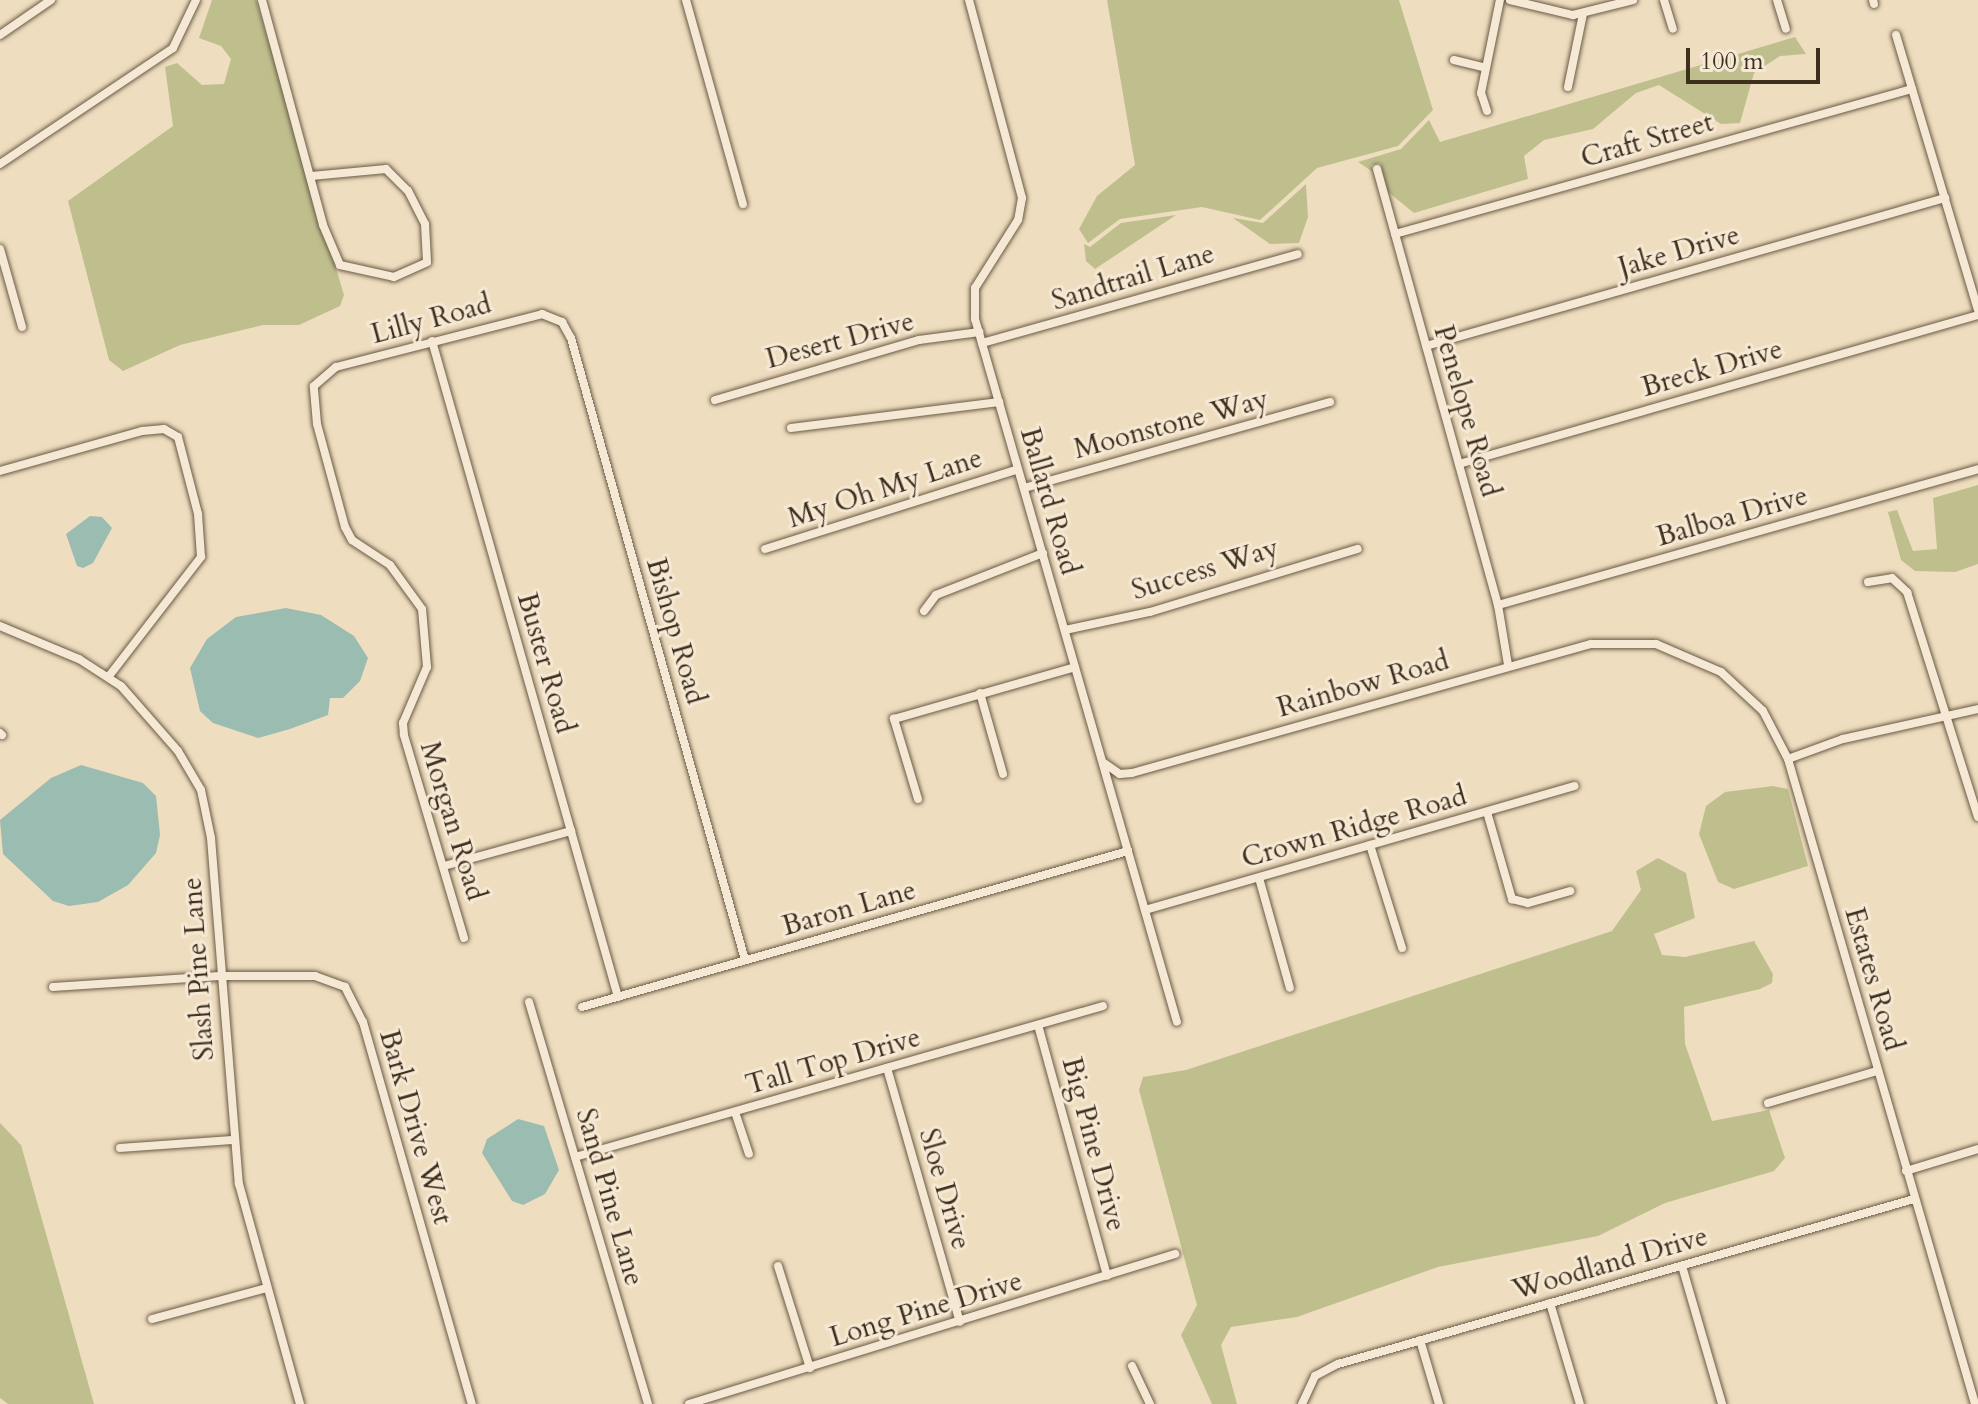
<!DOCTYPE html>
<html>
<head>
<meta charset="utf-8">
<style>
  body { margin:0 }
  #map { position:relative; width:1978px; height:1404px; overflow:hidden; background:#efddbf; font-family:Cardo,serif }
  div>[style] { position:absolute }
  .green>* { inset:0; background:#bfbf8e }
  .water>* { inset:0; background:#9abcb1 }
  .roads { filter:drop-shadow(0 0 2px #6a5a45) drop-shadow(0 0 2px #6a5a45) }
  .street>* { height:8px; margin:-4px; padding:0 4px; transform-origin:4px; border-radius:4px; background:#f5e9d5 }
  span { translate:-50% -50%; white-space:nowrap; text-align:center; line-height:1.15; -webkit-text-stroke:6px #f5e9d5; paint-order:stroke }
  .street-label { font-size:28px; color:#3e2e1c }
  .scale { position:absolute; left:1686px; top:48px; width:134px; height:36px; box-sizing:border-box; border:4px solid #3e2e1c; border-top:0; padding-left:10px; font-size:24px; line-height:28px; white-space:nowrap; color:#3e2e1c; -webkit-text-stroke:6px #f5e9d5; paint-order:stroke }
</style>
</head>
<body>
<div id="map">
  <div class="green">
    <div style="clip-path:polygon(212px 0,256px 0,344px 295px,340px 306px,299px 325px,263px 325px,180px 345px,123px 371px,109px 360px,68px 201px,173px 126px,165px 67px,177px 63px,202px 85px,224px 84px,231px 59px,221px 46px,199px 38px)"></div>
    <div style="clip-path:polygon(1107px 0,1399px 0,1433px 110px,1398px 146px,1317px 168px,1260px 220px,1202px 207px,1120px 219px,1088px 243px,1079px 229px,1097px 196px,1135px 165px)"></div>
    <div style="clip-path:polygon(1795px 37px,1806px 54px,1780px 56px,1754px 73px,1740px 123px,1721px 124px,1659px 85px,1636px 93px,1593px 129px,1544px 140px,1524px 156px,1528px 179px,1414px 213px,1387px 191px,1380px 163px,1371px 165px,1373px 172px,1358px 162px,1401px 149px,1429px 120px,1440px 142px)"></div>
    <div style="clip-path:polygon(1306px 184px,1308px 217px,1299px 243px,1270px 244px,1233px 218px,1263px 223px)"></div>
    <div style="clip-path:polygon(1176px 215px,1095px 269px,1086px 261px,1084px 244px,1090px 247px,1121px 223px)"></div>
    <div style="clip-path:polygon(1978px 485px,1978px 564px,1955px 572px,1915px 571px,1901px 560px,1888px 512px,1897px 510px,1913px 551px,1937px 549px,1933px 498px)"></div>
    <div style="clip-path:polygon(1773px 786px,1788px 789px,1808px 866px,1734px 889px,1718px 882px,1699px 834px,1706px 806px,1725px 792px)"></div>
    <div style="clip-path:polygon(1658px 858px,1686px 873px,1695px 918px,1654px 934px,1662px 955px,1685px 957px,1754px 941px,1773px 974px,1772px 983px,1760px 989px,1684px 1007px,1685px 1044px,1712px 1121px,1769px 1110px,1785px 1158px,1774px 1171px,1665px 1203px,1598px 1236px,1438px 1267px,1297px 1317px,1231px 1327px,1221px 1345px,1237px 1404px,1212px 1404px,1181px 1335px,1197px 1305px,1139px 1090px,1143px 1077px,1186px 1070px,1612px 931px,1641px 890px,1636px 871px)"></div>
    <div style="clip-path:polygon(0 1123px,21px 1145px,94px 1404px,8px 1404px,0 1398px)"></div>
  </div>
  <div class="water">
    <div style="clip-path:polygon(90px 516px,102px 517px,112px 528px,93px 563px,83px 568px,77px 566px,66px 534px)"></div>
    <div style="clip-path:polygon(286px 608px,321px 615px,354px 636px,368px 658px,360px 681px,343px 698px,330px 698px,328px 715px,290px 729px,258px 738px,213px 723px,200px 711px,190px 668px,207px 639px,236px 617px)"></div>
    <div style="clip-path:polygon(81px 765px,143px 783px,156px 796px,160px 835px,156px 853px,128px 885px,98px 902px,69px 906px,53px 901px,3px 854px,0 820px,51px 778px)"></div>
    <div style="clip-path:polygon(518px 1119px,544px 1126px,559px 1170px,545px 1194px,523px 1205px,512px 1201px,482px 1153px,487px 1139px)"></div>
  </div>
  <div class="roads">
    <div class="street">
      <div style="left:262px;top:0;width:233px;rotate:74.8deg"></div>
      <div style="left:323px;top:225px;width:43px;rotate:67deg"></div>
      <div style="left:340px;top:265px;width:55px;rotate:12.5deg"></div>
      <div style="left:394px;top:277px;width:36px;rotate:-24deg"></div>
      <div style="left:427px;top:262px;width:38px;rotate:-93deg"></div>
      <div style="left:425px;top:224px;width:37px;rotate:-117deg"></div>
      <div style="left:408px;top:191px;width:31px;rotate:-135deg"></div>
      <div style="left:386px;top:169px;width:75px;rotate:174.7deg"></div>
      <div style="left:686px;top:0;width:212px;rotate:74.4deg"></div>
      <div style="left:969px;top:0;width:205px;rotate:75deg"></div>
      <div style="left:1022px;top:198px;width:22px;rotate:100deg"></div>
      <div style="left:1018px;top:220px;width:80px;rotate:122.3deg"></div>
      <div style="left:975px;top:288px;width:31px;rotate:90deg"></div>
      <div style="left:975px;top:319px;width:731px;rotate:73.97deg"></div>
      <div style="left:1510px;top:0;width:65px;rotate:13.4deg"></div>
      <div style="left:1573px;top:15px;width:62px;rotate:-14deg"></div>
      <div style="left:1664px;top:0;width:30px;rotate:73deg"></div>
      <div style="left:1777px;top:0;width:30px;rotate:73deg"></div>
      <div style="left:1873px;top:0;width:4px;rotate:76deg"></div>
      <div style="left:0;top:35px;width:62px;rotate:-34.5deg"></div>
      <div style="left:1896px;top:35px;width:287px;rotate:73.4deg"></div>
      <div style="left:1454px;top:60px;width:32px;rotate:14deg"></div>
      <div style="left:1568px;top:87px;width:75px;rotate:-78.4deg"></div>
      <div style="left:1487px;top:111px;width:19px;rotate:-108deg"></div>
      <div style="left:1481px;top:93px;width:95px;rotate:-78.5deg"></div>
      <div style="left:0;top:164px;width:208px;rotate:-33.8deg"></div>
      <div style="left:173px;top:48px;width:53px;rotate:-64.4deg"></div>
      <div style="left:1377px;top:169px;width:452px;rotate:74.5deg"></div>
      <div style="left:1498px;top:605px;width:61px;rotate:80.5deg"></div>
      <div style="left:1395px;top:234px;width:537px;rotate:-15.67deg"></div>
      <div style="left:0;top:249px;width:81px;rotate:74.2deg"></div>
      <div style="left:432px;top:341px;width:682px;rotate:74.17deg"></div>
      <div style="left:982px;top:343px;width:328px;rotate:-15.7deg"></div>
      <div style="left:1426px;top:346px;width:540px;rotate:-15.92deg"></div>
      <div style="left:715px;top:400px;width:213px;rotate:-16.4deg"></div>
      <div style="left:919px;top:340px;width:61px;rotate:-7.6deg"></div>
      <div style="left:791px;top:428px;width:210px;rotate:-7.1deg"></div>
      <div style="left:1459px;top:464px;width:540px;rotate:-16.02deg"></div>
      <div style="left:0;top:471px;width:148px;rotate:-15.7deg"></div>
      <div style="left:142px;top:431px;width:22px;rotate:-5deg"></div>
      <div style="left:164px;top:429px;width:16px;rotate:30deg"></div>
      <div style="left:178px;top:437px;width:80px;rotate:75.4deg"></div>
      <div style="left:198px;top:514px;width:43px;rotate:86deg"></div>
      <div style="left:201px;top:557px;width:150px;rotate:127.7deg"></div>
      <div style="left:1024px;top:488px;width:318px;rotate:-15.7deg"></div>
      <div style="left:765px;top:549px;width:265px;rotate:-17.5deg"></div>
      <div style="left:1868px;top:582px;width:24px;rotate:-9deg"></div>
      <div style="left:1892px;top:578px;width:21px;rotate:43deg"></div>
      <div style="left:1907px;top:592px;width:236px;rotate:72.5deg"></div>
      <div style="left:1498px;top:605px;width:499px;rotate:-15.8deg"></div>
      <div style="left:924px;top:611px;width:20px;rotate:-53deg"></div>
      <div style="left:936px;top:595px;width:115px;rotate:-21.4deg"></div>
      <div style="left:0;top:626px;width:86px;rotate:22.7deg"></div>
      <div style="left:79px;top:659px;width:50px;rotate:32.7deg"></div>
      <div style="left:121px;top:686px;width:86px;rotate:48.8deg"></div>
      <div style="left:178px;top:751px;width:45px;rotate:59.5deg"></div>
      <div style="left:201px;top:790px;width:49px;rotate:78.2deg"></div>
      <div style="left:211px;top:838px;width:347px;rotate:85.4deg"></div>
      <div style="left:239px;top:1184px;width:228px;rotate:74.5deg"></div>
      <div style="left:1065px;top:630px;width:87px;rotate:-12deg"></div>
      <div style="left:1150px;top:612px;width:217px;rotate:-16.9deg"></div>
      <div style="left:980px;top:693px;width:84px;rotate:74.1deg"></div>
      <div style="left:0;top:733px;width:3px;rotate:45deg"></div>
      <div style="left:1788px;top:759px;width:59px;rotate:-20deg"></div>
      <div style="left:1843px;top:739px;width:138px;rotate:-12.5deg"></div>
      <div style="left:1104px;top:763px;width:19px;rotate:35deg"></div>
      <div style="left:1120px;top:774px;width:12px;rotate:-5deg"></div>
      <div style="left:1132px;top:773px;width:477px;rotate:-15.7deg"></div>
      <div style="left:1591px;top:644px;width:65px"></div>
      <div style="left:1656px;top:644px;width:71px;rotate:23.3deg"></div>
      <div style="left:1721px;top:672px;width:57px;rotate:42.9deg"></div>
      <div style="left:1763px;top:711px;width:54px;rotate:62.5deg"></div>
      <div style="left:1788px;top:759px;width:672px;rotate:73.83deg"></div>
      <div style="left:918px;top:799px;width:84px;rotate:-106.7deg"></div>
      <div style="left:894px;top:719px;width:188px;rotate:-16deg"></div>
      <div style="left:1487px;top:812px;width:91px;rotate:74deg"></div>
      <div style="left:1512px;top:899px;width:16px;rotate:14deg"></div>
      <div style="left:1528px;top:903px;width:44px;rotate:-15.9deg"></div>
      <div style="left:1370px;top:845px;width:108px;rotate:72.7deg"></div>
      <div style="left:444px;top:866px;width:132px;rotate:-15.4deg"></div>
      <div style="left:1259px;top:878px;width:114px;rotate:74.3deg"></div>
      <div style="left:1145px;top:910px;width:447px;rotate:-16.1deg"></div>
      <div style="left:464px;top:938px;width:212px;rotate:-106.5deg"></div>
      <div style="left:404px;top:735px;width:12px;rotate:-95deg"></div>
      <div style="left:403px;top:723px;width:61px;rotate:-66.8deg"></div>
      <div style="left:427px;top:667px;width:58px;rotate:-94.9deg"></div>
      <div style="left:422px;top:609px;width:54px;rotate:-126deg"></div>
      <div style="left:390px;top:565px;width:45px;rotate:-146.7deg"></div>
      <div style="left:352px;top:540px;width:15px;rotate:-118deg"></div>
      <div style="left:345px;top:527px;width:107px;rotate:-105.2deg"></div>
      <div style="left:317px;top:424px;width:38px;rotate:-95deg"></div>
      <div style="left:314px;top:386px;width:29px;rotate:-41deg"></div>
      <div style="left:336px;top:367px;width:213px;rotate:-14.4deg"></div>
      <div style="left:542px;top:314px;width:22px;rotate:22deg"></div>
      <div style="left:562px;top:322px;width:18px;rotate:61deg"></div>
      <div style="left:571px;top:338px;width:646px;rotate:74.37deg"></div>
      <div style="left:53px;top:987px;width:167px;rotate:-3.8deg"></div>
      <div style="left:220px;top:976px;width:95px"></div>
      <div style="left:315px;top:976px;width:32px;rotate:20deg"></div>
      <div style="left:345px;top:987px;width:39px;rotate:63deg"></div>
      <div style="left:363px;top:1022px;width:397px;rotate:74.1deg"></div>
      <div style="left:529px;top:1002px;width:419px;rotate:73.5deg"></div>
      <div style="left:582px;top:1007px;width:568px;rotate:-15.95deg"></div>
      <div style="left:1038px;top:1025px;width:260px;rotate:74.6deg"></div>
      <div style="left:887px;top:1068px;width:264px;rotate:74deg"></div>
      <div style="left:1768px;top:1103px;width:114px;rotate:-16.4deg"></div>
      <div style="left:735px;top:1112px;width:44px;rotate:71.6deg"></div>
      <div style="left:120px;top:1148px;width:112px;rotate:-4.1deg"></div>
      <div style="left:575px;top:1157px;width:549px;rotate:-15.96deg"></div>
      <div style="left:1906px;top:1171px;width:75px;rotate:-17deg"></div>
      <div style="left:778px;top:1266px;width:107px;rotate:72.6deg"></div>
      <div style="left:1682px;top:1266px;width:144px;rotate:73.8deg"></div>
      <div style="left:1550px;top:1303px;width:105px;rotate:73.5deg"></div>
      <div style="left:152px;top:1319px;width:119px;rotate:-15.1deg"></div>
      <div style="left:1420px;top:1340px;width:67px;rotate:73.5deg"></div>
      <div style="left:1132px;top:1366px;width:42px;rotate:64.7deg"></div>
      <div style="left:689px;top:1404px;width:509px;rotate:-17.15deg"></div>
      <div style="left:1302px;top:1404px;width:31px;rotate:-65deg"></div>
      <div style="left:1315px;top:1376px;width:26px;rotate:-28deg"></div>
      <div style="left:1338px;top:1364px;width:599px;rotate:-15.98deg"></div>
    </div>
  </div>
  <div class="street-label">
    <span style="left:1647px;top:140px;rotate:-16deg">Craft Street</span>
    <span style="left:1679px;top:251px;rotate:-16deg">Jake Drive</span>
    <span style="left:1133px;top:277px;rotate:-17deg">Sandtrail Lane</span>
    <span style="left:431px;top:319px;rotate:-15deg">Lilly Road</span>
    <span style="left:840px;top:340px;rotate:-15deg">Desert Drive</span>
    <span style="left:1712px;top:368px;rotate:-16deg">Breck Drive</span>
    <span style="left:1467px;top:411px;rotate:74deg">Penelope Road</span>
    <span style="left:1171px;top:424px;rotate:-15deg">Moonstone Way</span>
    <span style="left:885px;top:488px;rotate:-18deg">My Oh My Lane</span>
    <span style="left:1050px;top:501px;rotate:74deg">Ballard Road</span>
    <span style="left:1732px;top:516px;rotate:-16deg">Balboa Drive</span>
    <span style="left:1205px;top:569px;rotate:-17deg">Success Way</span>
    <span style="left:676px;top:631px;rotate:74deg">Bishop Road</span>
    <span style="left:546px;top:663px;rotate:74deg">Buster Road</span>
    <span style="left:1363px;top:684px;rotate:-16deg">Rainbow Road</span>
    <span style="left:453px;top:821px;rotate:73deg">Morgan Road</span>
    <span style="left:1354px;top:827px;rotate:-16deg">Crown Ridge Road</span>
    <span style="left:849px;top:908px;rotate:-16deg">Baron Lane</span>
    <span style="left:198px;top:969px;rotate:-94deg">Slash Pine Lane</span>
    <span style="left:1874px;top:979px;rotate:74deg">Estates Road</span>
    <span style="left:833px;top:1061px;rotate:-16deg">Tall Top Drive</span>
    <span style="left:416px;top:1127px;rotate:74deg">Bark Drive West</span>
    <span style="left:1094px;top:1144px;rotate:75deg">Big Pine Drive</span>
    <span style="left:945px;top:1189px;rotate:74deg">Sloe Drive</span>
    <span style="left:610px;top:1197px;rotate:74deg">Sand Pine Lane</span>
    <span style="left:1610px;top:1263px;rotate:-16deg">Woodland Drive</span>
    <span style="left:926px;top:1309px;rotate:-17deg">Long Pine Drive</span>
  </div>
  <div class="scale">100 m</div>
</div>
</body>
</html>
